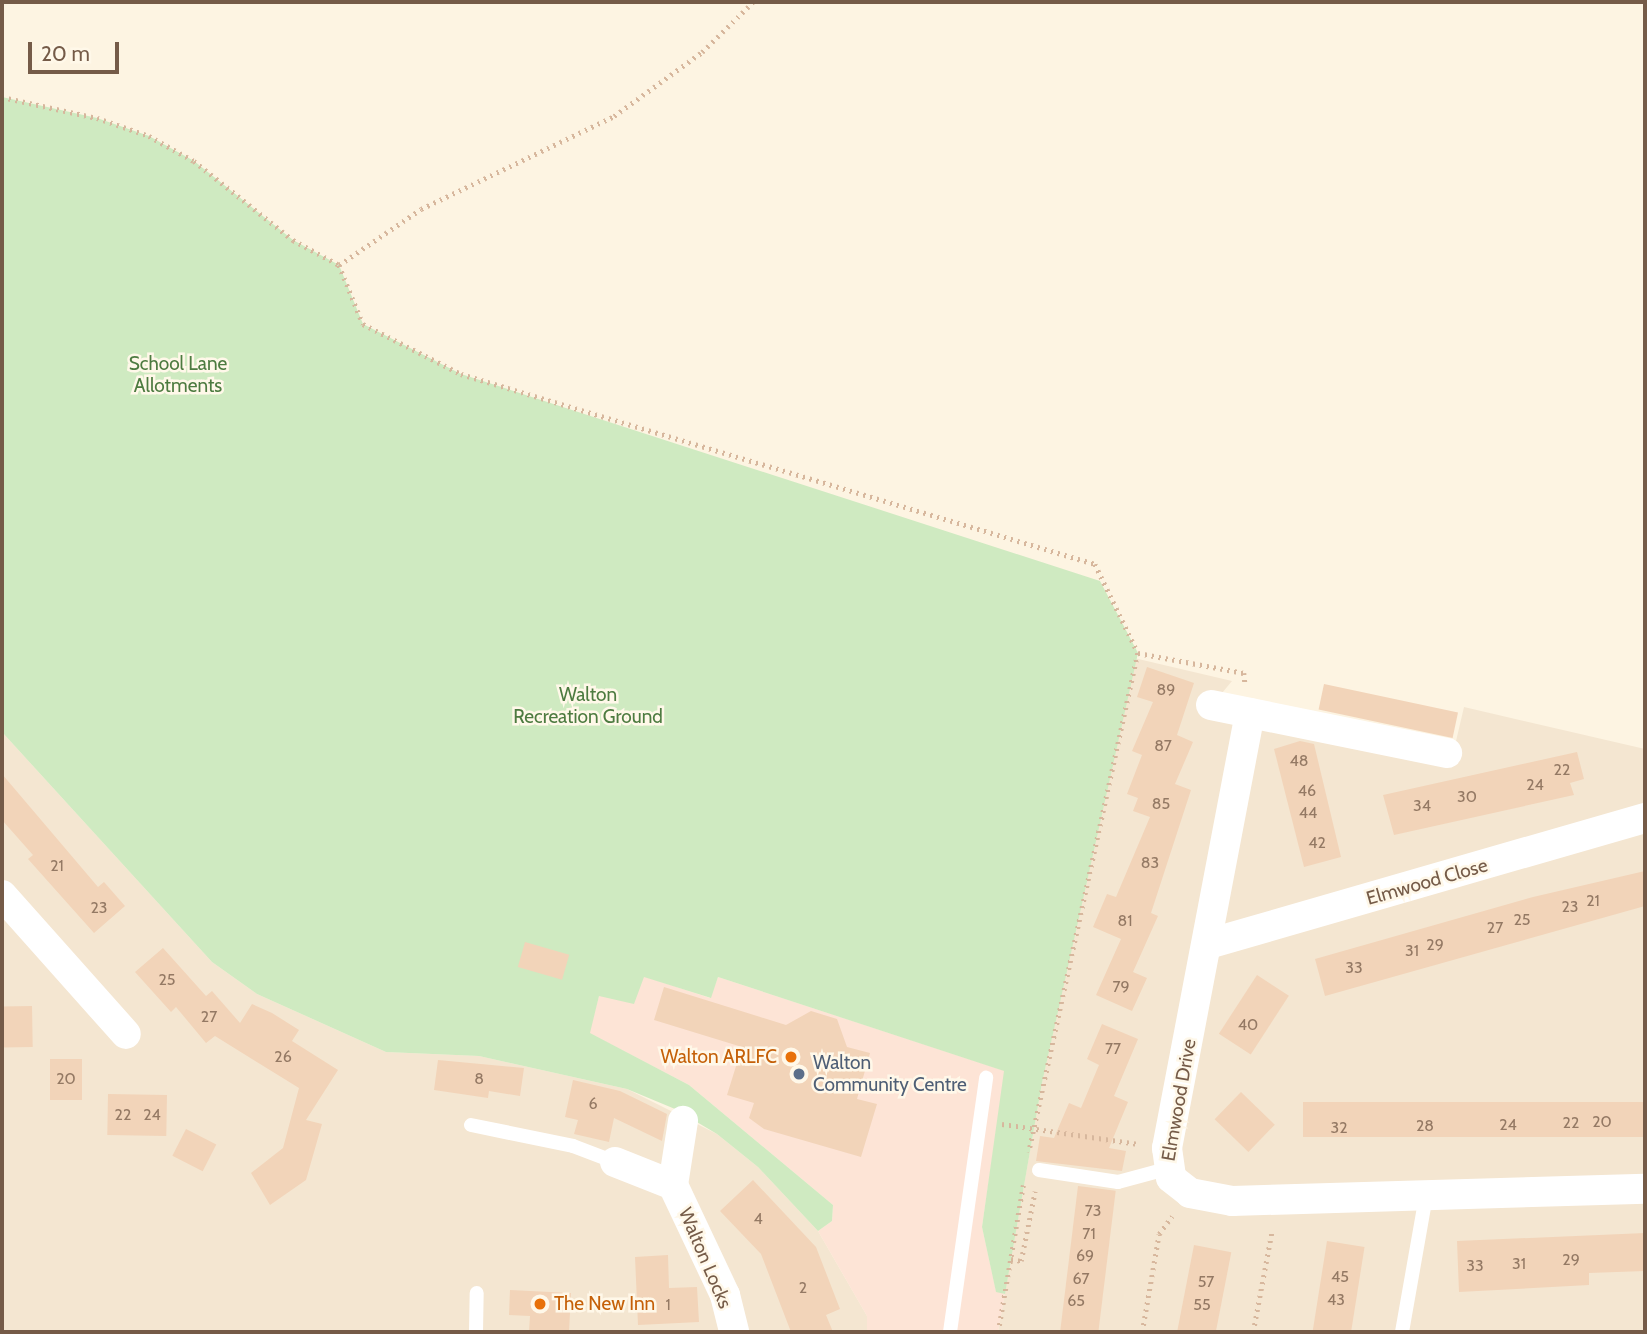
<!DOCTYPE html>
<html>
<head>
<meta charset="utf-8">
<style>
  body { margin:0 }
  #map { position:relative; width:1647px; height:1334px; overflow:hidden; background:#fdf4e2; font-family:Cabin,sans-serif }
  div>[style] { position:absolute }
  .residential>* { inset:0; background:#f4e6d1 }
  .commercial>* { inset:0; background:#fde4d6 }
  .green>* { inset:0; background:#cfeac1 }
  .building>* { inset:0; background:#f2d4b9; transform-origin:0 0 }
  .path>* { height:4.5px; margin-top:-2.25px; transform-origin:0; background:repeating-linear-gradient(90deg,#d7b79d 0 2px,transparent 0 7px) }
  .service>* { height:14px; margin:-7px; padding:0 7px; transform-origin:7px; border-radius:7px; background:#fff }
  .minor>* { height:30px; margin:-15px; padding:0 15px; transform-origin:15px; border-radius:15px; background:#fff }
  .dots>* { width:19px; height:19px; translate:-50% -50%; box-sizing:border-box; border:4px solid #fff8e9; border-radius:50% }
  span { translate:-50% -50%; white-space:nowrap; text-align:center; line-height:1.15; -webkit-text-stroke:5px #fff8e9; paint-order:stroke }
  .number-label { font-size:16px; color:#947964 }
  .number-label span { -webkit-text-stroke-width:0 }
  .park-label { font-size:19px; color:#4d7b40 }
  .street-label { font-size:19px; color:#755b48 }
  .food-label { font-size:19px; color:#c56008 }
  .right { translate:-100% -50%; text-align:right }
  .left { translate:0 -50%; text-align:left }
  .service-label { font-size:19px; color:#4e5e75 }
  .frame { position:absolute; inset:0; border:4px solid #755b48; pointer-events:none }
  .scale { position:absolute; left:28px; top:42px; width:91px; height:32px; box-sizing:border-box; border:4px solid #755b48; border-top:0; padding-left:9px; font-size:21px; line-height:24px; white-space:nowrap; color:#755b48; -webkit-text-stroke:5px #fff8e9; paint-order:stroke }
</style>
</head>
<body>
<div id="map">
  <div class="residential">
    <div style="clip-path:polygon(1134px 658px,1232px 681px,1212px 705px,1453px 754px,1464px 707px,1645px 749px,1645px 1332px,998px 1332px,1042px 1083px)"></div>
    <div style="clip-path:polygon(2px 732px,212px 962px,257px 994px,386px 1052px,479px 1056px,627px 1089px,717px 1134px,758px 1167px,818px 1231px,867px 1316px,867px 1332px,2px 1332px)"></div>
  </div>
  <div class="commercial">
    <div style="clip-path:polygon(643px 976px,710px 998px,718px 977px,1005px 1071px,982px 1227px,996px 1291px,1005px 1294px,998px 1332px,867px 1332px,867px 1316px,818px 1231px,832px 1221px,833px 1205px,689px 1085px,589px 1033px,599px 996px)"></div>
  </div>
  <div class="green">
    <div style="clip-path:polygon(2px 97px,97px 118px,149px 136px,194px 161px,293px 240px,339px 265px,363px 324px,461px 374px,1100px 581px,1138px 653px,1042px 1083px,1005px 1294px,996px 1292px,982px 1227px,1004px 1071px,718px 977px,711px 998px,644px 977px,634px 1004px,599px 996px,590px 1033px,689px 1085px,833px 1205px,832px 1221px,818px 1231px,758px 1167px,717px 1134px,675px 1109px,627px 1089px,479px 1056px,386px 1052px,257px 994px,212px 962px,2px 732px)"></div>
  </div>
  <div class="building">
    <div style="clip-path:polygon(1147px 667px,1194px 683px,1177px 735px,1193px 742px,1175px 784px,1191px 790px,1151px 913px,1158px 916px,1133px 972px,1147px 978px,1132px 1011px,1096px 995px,1121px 939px,1093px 927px,1107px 894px,1116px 897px,1150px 817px,1133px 811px,1138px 798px,1127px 794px,1142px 755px,1132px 751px,1153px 702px,1137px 697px)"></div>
    <div style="left:1324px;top:684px;width:137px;height:26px;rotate:12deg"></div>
    <div style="clip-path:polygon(1300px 741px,1314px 744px,1341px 857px,1304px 867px,1274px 749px)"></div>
    <div style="clip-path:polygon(1577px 752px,1584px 779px,1570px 783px,1574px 795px,1394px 835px,1383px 795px)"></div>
    <div style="clip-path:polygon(2px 774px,98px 887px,104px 882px,125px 906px,94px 933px,28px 859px,33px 855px,2px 820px)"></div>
    <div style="clip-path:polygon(1645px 871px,1645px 906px,1325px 996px,1315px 959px,1533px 897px)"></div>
    <div style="left:525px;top:942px;width:46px;height:26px;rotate:16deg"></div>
    <div style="clip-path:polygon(163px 948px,206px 996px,212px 991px,240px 1023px,252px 1004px,272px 1013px,299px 1030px,292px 1041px,338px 1070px,306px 1120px,322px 1124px,306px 1180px,270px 1205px,251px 1173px,283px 1148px,299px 1088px,215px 1036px,206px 1043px,176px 1007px,171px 1012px,135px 972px)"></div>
    <div style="left:1257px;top:975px;width:38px;height:70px;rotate:33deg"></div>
    <div style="clip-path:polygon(664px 987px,786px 1025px,811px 1011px,837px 1019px,847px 1047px,870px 1053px,857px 1099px,877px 1104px,861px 1157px,764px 1129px,749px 1118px,754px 1103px,727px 1095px,742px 1047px,654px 1020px)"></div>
    <div style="left:32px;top:1006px;width:41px;height:30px;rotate:89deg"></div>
    <div style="clip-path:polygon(1102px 1024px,1138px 1039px,1114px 1096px,1128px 1102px,1109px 1148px,1126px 1151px,1122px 1171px,1036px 1161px,1040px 1136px,1054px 1138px,1069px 1103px,1081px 1108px,1099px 1065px,1087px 1059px)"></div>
    <div style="left:50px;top:1059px;width:32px;height:41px"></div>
    <div style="clip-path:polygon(438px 1060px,524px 1068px,520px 1096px,489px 1091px,488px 1098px,434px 1090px)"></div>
    <div style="clip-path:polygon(573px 1080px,620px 1091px,667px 1114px,662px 1141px,614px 1118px,609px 1142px,574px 1134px,578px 1120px,565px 1117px)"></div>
    <div style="left:1241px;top:1092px;width:47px;height:38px;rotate:44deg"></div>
    <div style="left:108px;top:1094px;width:59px;height:41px;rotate:1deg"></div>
    <div style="left:1645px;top:1102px;width:35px;height:342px;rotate:90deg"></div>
    <div style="left:186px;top:1129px;width:34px;height:30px;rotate:27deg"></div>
    <div style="clip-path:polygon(753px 1180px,816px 1247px,840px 1309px,826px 1315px,833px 1332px,791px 1332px,761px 1254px,720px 1211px)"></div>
    <div style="left:1078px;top:1186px;width:38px;height:148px;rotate:7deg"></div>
    <div style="clip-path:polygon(1645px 1233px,1645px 1271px,1589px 1273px,1589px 1285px,1459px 1292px,1457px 1241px)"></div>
    <div style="left:1327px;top:1241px;width:38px;height:92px;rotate:9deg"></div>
    <div style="left:1194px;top:1245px;width:38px;height:88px;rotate:11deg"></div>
    <div style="clip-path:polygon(668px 1255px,669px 1288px,697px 1287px,699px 1322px,638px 1325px,635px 1257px)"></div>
    <div style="clip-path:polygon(510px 1290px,571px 1293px,569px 1332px,529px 1332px,530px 1316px,509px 1315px)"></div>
  </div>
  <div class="path">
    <div style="left:2px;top:97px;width:97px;rotate:12.5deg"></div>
    <div style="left:97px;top:118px;width:55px;rotate:19.1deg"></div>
    <div style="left:149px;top:136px;width:51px;rotate:29.1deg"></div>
    <div style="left:194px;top:161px;width:127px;rotate:38.6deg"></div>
    <div style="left:293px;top:240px;width:52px;rotate:28.5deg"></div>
    <div style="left:339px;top:265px;width:64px;rotate:67.9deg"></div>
    <div style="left:363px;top:324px;width:110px;rotate:27deg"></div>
    <div style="left:461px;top:374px;width:662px;rotate:16.68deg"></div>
    <div style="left:1095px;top:564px;width:99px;rotate:64.2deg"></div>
    <div style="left:1138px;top:653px;width:511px;rotate:102.32deg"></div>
    <div style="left:339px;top:265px;width:99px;rotate:-34.3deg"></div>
    <div style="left:421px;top:209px;width:214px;rotate:-25.7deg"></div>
    <div style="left:614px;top:116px;width:109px;rotate:-36deg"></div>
    <div style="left:702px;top:52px;width:71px;rotate:-44.4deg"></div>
    <div style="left:1138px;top:653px;width:108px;rotate:10.7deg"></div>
    <div style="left:1244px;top:673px;width:10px;rotate:84deg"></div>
    <div style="left:1002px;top:1124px;width:138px;rotate:8.3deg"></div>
    <div style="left:1011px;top:1259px;width:10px;rotate:11deg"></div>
    <div style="left:1021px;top:1261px;width:71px;rotate:-78.7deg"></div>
    <div style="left:998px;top:1332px;width:149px;rotate:-80.3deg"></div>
    <div style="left:1142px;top:1332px;width:99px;rotate:-80.2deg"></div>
    <div style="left:1159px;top:1234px;width:22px;rotate:-54deg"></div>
    <div style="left:1253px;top:1332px;width:104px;rotate:-79.4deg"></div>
  </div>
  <div class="service">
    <div style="left:471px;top:1125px;width:104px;rotate:11.6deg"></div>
    <div style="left:573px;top:1146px;width:45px;rotate:20.9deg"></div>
    <div style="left:1039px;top:1170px;width:80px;rotate:8.6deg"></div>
    <div style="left:1118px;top:1182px;width:50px;rotate:-15.2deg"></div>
    <div style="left:476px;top:1332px;width:39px;rotate:-89deg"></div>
    <div style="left:950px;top:1332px;width:257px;rotate:-81.9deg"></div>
    <div style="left:1402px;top:1332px;width:138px;rotate:-80deg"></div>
  </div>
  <div class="minor">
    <div style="left:1211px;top:705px;width:241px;rotate:11.5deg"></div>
    <div style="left:1250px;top:713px;width:443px;rotate:100.8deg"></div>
    <div style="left:1167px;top:1148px;width:30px;rotate:82deg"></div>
    <div style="left:1171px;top:1178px;width:24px;rotate:38deg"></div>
    <div style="left:1190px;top:1193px;width:43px;rotate:10.8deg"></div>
    <div style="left:1232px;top:1201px;width:413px;rotate:-1.7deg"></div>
    <div style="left:2px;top:895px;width:186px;rotate:48.3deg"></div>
    <div style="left:1208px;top:944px;width:455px;rotate:-16.1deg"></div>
    <div style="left:615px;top:1162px;width:62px;rotate:21.6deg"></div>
    <div style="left:673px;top:1185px;width:65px;rotate:-81.1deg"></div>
    <div style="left:673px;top:1185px;width:122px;rotate:64.7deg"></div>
    <div style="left:725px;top:1295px;width:38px;rotate:76deg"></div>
  </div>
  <div class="dots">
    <div style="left:791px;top:1057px;background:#e8710a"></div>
    <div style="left:799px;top:1074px;background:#5c6f8a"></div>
    <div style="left:540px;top:1304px;background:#e8710a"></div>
  </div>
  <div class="number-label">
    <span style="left:1166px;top:690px">89</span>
    <span style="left:1163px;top:746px">87</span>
    <span style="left:1299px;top:761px">48</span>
    <span style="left:1562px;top:770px">22</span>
    <span style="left:1535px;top:785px">24</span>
    <span style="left:1307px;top:791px">46</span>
    <span style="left:1467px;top:797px">30</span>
    <span style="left:1161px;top:804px">85</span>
    <span style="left:1422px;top:806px">34</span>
    <span style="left:1308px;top:813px">44</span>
    <span style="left:1317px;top:843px">42</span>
    <span style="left:1150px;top:863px">83</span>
    <span style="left:57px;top:866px">21</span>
    <span style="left:1593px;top:901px">21</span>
    <span style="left:1570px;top:907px">23</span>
    <span style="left:99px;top:908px">23</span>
    <span style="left:1522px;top:920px">25</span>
    <span style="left:1125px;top:921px">81</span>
    <span style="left:1495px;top:928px">27</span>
    <span style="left:1435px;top:945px">29</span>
    <span style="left:1412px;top:951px">31</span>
    <span style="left:1354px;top:968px">33</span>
    <span style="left:167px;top:980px">25</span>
    <span style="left:1121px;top:987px">79</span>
    <span style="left:209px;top:1017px">27</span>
    <span style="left:1248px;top:1025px">40</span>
    <span style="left:1113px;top:1049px">77</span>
    <span style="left:283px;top:1057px">26</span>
    <span style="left:66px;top:1079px">20</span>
    <span style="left:479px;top:1079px">8</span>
    <span style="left:593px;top:1104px">6</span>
    <span style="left:123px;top:1115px">22</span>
    <span style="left:152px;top:1115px">24</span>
    <span style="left:1602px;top:1122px">20</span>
    <span style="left:1571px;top:1123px">22</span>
    <span style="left:1508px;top:1125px">24</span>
    <span style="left:1425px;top:1126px">28</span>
    <span style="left:1339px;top:1128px">32</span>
    <span style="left:1093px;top:1211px">73</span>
    <span style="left:758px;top:1219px">4</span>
    <span style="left:1089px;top:1234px">71</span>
    <span style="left:1085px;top:1256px">69</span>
    <span style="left:1571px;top:1260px">29</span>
    <span style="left:1519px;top:1264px">31</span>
    <span style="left:1475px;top:1266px">33</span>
    <span style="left:1340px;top:1277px">45</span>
    <span style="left:1081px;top:1279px">67</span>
    <span style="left:1206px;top:1282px">57</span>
    <span style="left:803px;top:1288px">2</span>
    <span style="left:1336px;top:1300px">43</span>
    <span style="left:1076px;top:1301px">65</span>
    <span style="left:668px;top:1305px">1</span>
    <span style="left:1202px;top:1305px">55</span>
  </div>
  <div class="park-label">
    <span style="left:178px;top:375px">School Lane<br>Allotments</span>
    <span style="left:588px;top:706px">Walton<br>Recreation Ground</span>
  </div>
  <div class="street-label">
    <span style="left:1427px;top:882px;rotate:-16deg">Elmwood Close</span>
    <span style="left:1179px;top:1100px;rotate:-80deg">Elmwood Drive</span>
    <span style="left:705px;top:1258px;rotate:67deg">Walton Locks</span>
  </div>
  <div class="food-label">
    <span class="right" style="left:777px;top:1057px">Walton ARLFC</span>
    <span class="left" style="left:554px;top:1304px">The New Inn</span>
  </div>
  <div class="service-label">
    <span class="left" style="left:813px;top:1074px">Walton<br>Community Centre</span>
  </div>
  <div class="frame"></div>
  <div class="scale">20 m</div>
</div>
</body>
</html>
